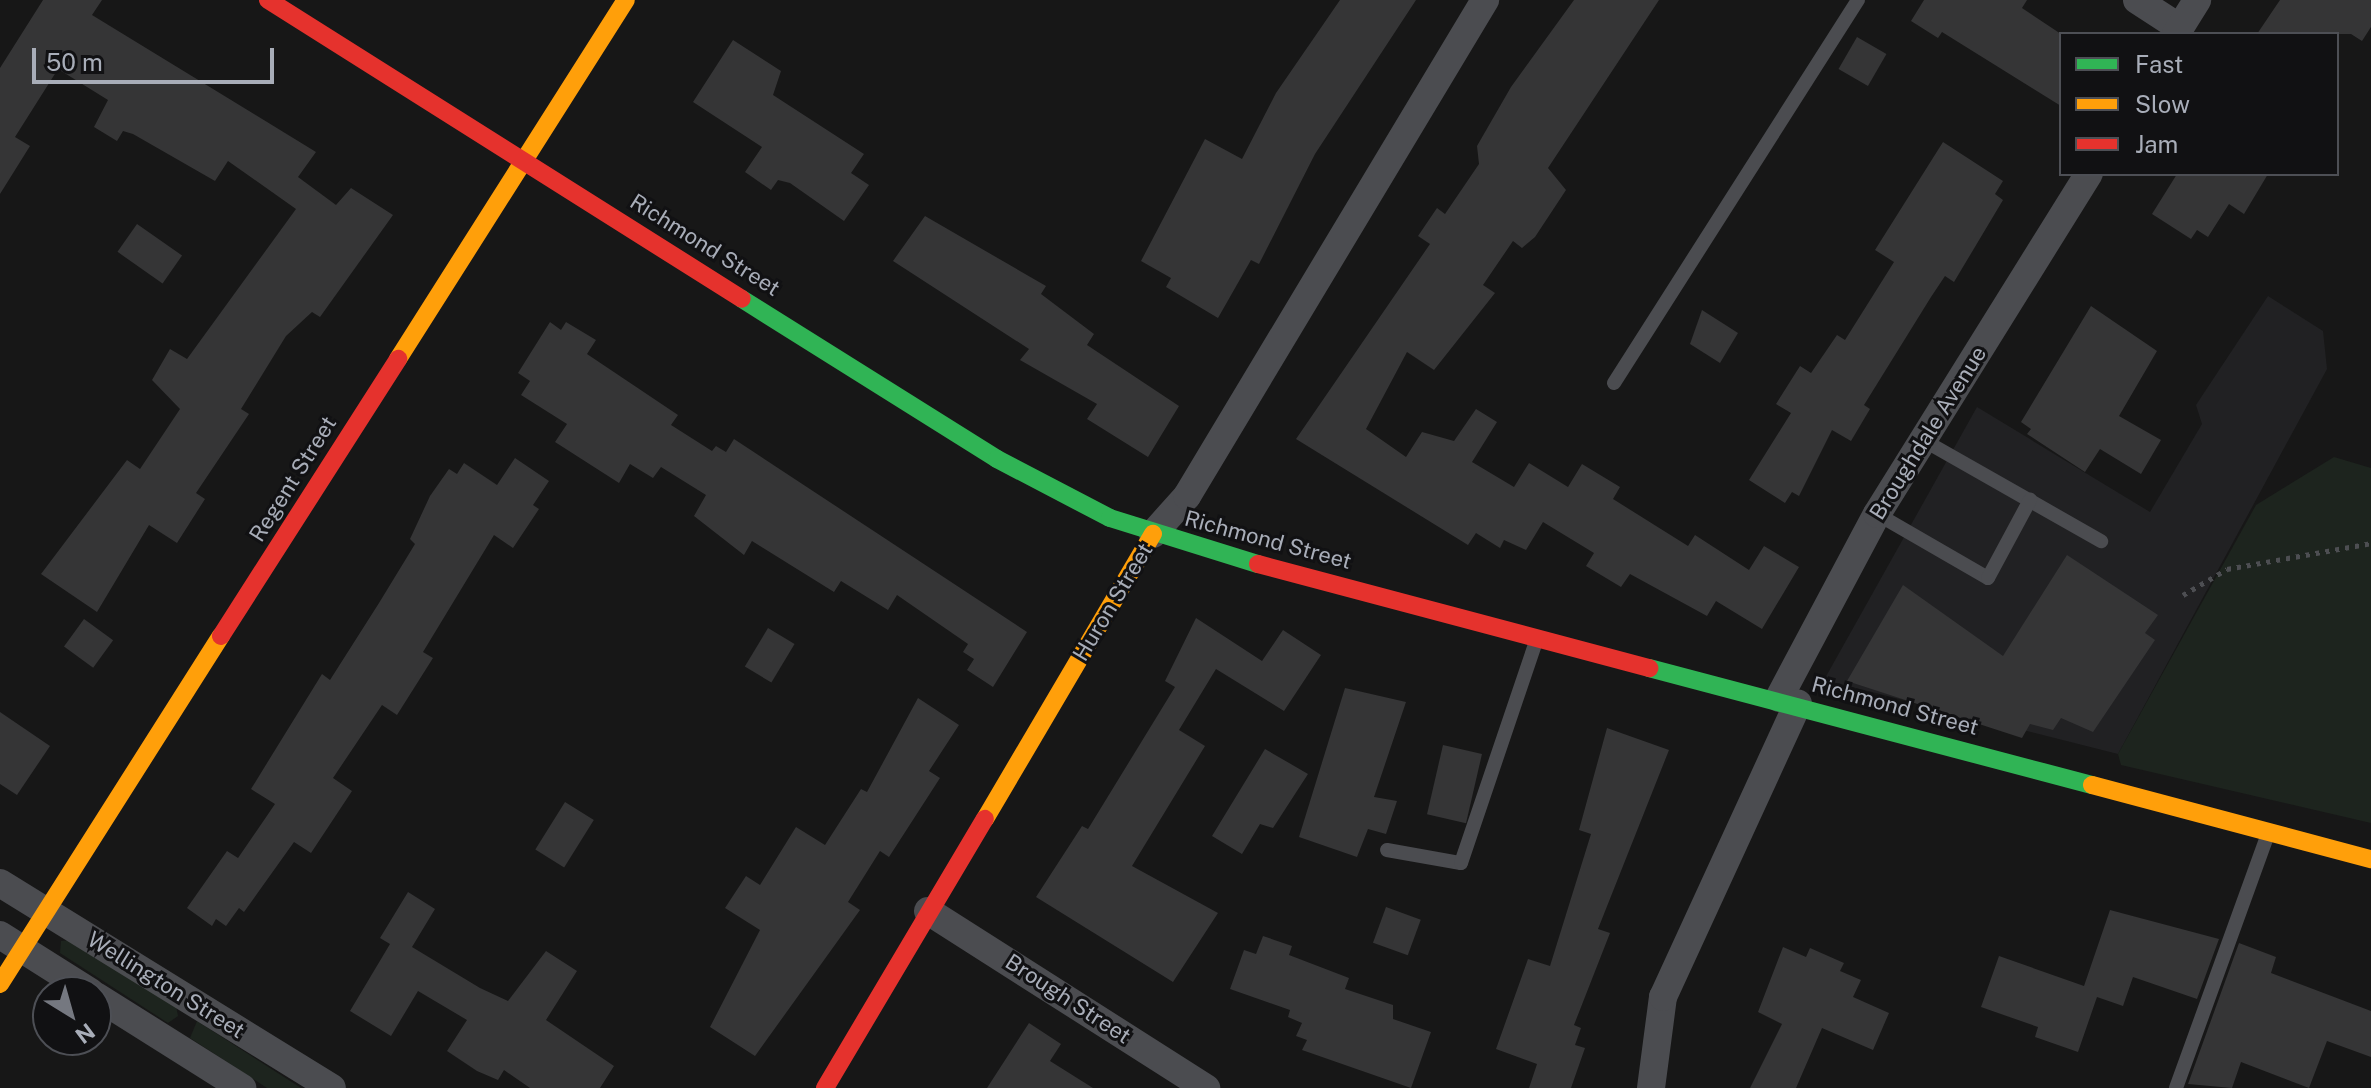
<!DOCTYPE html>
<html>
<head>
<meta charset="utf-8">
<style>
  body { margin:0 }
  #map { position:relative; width:2371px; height:1088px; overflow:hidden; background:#171717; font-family:"Public Sans",sans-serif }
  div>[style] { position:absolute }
  .built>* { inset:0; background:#212123 }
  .green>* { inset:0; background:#1d241e }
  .building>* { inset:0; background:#353536; transform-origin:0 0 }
  .path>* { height:5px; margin-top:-2.5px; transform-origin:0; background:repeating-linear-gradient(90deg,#4d4e52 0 4px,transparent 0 10px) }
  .lane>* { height:14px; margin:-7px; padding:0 7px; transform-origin:7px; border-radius:7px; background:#4b4c50 }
  .street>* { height:28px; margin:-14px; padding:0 14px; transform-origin:14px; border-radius:14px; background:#4b4c50 }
  .fast>* { height:18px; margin:-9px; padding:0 9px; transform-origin:9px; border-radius:9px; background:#30b455 }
  .slow>* { height:18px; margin:-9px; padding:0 9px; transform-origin:9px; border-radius:9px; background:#ff9f0a }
  .jam>* { height:18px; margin:-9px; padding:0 9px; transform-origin:9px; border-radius:9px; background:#e5322d }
  span { translate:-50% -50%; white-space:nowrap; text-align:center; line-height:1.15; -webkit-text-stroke:6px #111113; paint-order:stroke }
  .street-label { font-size:22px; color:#a8adb8 }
  .legend { position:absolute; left:2059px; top:32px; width:280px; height:144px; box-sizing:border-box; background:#111113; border:2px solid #4d4f55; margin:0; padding:10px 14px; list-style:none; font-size:24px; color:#a8adb8 }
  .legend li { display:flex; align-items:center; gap:16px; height:40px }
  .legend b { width:40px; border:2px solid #4d4f55 }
  .north { position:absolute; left:32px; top:976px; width:80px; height:80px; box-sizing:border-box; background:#111113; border:2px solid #4d4f55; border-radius:50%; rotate:143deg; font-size:22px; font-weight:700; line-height:32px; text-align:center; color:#a8adb8 }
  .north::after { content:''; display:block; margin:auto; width:28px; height:36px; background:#757880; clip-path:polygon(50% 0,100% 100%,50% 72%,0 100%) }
  .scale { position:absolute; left:32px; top:48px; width:242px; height:36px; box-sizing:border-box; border:4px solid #a8adb8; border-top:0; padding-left:10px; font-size:24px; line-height:28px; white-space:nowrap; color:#a8adb8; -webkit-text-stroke:6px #111113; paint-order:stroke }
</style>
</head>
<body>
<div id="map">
  <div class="built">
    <div style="clip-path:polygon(2268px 296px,2323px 331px,2327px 369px,2118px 754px,1824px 680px,1977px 407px,2150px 512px,2202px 424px,2196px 405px)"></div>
  </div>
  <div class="green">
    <div style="clip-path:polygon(2334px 457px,2371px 468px,2371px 823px,2121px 765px,2118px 754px,2256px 505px)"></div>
    <div style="clip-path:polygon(73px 940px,176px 1006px,178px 1016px,168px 1023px,60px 953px,61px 941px)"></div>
    <div style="clip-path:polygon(197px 1021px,301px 1088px,267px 1088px,190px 1038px)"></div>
  </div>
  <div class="building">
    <div style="clip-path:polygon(43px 0,102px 0,92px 15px,316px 152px,298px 177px,336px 205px,351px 188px,393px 215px,320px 317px,312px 312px,286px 336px,241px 409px,249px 414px,196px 493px,205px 499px,177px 543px,149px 525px,97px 612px,41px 574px,127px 460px,140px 469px,180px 409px,152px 380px,170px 349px,187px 359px,296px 209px,228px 161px,215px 181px,133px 134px,123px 131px,117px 141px,94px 127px,108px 100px,58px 69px,15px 137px,30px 146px,0 194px,0 68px)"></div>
    <div style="clip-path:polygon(1340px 0,1416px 0,1315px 154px,1259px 264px,1251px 260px,1218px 318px,1166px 287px,1171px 278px,1141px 261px,1205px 139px,1242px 159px,1276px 93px)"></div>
    <div style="clip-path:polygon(1574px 0,1659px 0,1548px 168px,1566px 190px,1535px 237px,1522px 248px,1513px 241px,1483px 285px,1495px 293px,1434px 370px,1407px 352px,1366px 429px,1406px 457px,1422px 432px,1454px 441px,1476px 409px,1497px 422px,1472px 462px,1514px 487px,1529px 463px,1568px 487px,1582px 464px,1620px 487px,1613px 499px,1688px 546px,1695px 535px,1749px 570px,1764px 546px,1799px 567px,1762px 629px,1716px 601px,1707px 616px,1630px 574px,1621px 587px,1586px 566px,1594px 553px,1543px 522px,1526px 550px,1504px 540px,1500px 548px,1476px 533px,1468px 545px,1296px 439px,1430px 244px,1418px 236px,1437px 208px,1445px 214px,1479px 164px,1477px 146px,1511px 87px)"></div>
    <div style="clip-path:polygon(1924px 0,2027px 0,2022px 8px,2061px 34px,2061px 106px,1942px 32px,1938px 38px,1911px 21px)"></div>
    <div style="clip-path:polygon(2280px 0,2371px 0,2371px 27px,2362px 41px,2351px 34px,2257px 34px)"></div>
    <div style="left:1857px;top:37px;width:34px;height:37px;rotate:30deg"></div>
    <div style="clip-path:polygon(733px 40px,781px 71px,773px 95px,864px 154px,851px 173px,869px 185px,844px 221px,790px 183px,778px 180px,771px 190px,745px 172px,762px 147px,693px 102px)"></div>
    <div style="clip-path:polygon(1943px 142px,2003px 181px,1995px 194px,2003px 200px,1954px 282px,1945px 276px,1931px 297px,1864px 405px,1870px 409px,1851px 441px,1832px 430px,1799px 496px,1792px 492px,1785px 503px,1749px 480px,1791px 413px,1776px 404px,1800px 366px,1811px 373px,1837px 335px,1845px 340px,1894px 262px,1875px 250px)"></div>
    <div style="clip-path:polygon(2177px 174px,2268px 174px,2244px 214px,2229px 204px,2208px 237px,2197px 230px,2191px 239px,2152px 214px)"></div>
    <div style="clip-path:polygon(925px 216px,1046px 286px,1041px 294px,1094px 334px,1087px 345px,1179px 406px,1148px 457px,1087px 419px,1097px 404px,1020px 360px,1029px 349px,893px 261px)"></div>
    <div style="left:137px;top:224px;width:55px;height:34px;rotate:35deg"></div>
    <div style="clip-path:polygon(2091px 306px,2157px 351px,2119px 416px,2161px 440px,2141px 474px,2100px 449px,2085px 472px,2027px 434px,2031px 429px,2021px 422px)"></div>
    <div style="clip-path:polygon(1702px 310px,1738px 333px,1720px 363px,1690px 344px)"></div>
    <div style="clip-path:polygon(550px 322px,561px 330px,566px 322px,596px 340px,587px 354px,678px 415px,671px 425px,712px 451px,716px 446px,726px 452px,734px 439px,1027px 632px,993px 687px,967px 670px,974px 659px,963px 652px,968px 644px,897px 595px,888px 610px,841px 581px,834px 592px,752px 541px,744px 555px,694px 516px,706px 495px,661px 467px,653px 478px,630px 464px,619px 483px,555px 442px,567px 424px,521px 395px,530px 381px,518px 373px)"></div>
    <div style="clip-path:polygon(515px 458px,549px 481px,533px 505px,539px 509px,513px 548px,494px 535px,423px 652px,433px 658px,397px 715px,382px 705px,333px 778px,352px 791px,311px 853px,294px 842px,244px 912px,239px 908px,226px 926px,216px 919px,212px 926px,187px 908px,227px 851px,238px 858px,275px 804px,251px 789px,322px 674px,330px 680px,379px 603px,415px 544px,410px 539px,430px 496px,449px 469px,457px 474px,464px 463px,497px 485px)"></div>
    <div style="clip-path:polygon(2067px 555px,2158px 615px,2145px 633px,2155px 640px,2093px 732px,2061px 718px,2053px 730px,2030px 724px,2022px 738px,1847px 681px,1903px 585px,2003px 656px)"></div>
    <div style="clip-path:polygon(1196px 618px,1262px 661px,1283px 630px,1321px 655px,1284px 711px,1216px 669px,1179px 730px,1205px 746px,1132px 866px,1218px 913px,1173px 982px,1036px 897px,1082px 826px,1088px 829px,1175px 687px,1165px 681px)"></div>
    <div style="left:84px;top:619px;width:36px;height:34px;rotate:36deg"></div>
    <div style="left:768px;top:628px;width:31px;height:45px;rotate:31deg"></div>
    <div style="clip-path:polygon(1345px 688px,1406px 702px,1374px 797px,1397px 801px,1386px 834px,1368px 829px,1357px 857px,1299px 837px)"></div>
    <div style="clip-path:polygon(918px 698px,959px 725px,929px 771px,940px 778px,889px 857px,880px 851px,848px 902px,860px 910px,755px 1056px,710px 1027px,760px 930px,725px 908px,746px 876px,760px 885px,796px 827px,825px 845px,861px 789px,867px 792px)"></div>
    <div style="clip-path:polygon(0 712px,50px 746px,17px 795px,0 784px)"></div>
    <div style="clip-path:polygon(1607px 728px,1669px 750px,1598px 929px,1610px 933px,1574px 1025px,1581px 1028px,1575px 1045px,1585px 1048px,1571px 1088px,1529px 1088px,1537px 1064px,1496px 1049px,1528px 959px,1550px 966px,1591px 834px,1579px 830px)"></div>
    <div style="left:1443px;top:745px;width:40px;height:71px;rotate:13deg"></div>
    <div style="clip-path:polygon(1265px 749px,1308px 774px,1273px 828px,1260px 824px,1242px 854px,1212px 836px)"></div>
    <div style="left:565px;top:802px;width:34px;height:56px;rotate:32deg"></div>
    <div style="clip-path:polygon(408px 892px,435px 909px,412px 947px,480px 988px,508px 1001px,546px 951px,577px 971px,546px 1020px,614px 1066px,600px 1088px,530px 1088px,504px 1070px,498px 1080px,477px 1071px,447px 1051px,467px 1020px,418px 991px,391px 1036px,350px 1011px,390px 944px,380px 938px)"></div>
    <div style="left:1386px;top:907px;width:37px;height:38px;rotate:20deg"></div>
    <div style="clip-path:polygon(2110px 910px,2219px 939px,2197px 999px,2133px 977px,2123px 1006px,2097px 997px,2078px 1052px,2035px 1037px,2038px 1027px,1981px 1007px,1999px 956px,2084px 986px)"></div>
    <div style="clip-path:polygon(1263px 936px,1292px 946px,1289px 955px,1349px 978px,1345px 989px,1393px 1005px,1393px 1019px,1431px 1032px,1411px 1088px,1302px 1050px,1307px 1040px,1296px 1036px,1302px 1023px,1288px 1017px,1290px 1010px,1230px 989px,1244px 950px,1256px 954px)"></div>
    <div style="clip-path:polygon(2239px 943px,2276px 957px,2271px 973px,2371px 1011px,2371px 1057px,2327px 1041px,2309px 1088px,2241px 1062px,2232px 1088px,2188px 1084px)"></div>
    <div style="clip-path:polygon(1783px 947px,1806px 957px,1810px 948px,1844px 963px,1840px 971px,1861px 980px,1853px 997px,1889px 1013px,1873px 1050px,1822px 1028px,1796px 1088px,1750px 1088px,1782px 1024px,1758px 1012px)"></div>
    <div style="clip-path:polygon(1029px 1023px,1061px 1044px,1050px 1061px,1093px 1088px,987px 1088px)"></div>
  </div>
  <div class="path">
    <div style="left:2183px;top:595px;width:51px;rotate:-30.6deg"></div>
    <div style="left:2227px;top:569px;width:146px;rotate:-10.2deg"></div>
  </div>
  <div class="lane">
    <div style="left:1614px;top:383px;width:454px;rotate:-57.5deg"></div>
    <div style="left:1923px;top:440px;width:205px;rotate:29.6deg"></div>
    <div style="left:1877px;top:514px;width:128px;rotate:30deg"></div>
    <div style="left:1988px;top:578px;width:89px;rotate:-61.7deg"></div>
    <div style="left:1387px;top:850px;width:75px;rotate:10deg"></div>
    <div style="left:1461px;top:863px;width:237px;rotate:-71.3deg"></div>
    <div style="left:2176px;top:1088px;width:268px;rotate:-70.1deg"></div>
  </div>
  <div class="street">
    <div style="left:2137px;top:0;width:51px;rotate:33.1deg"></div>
    <div style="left:2176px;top:34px;width:40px;rotate:-58deg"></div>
    <div style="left:1153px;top:534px;width:51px;rotate:-48.2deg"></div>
    <div style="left:1187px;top:496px;width:579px;rotate:-59deg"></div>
    <div style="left:1779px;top:698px;width:208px;rotate:-62deg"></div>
    <div style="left:1877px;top:514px;width:401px;rotate:-58.1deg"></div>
    <div style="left:0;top:883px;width:390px;rotate:31.7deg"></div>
    <div style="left:928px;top:911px;width:330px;rotate:32.5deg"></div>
    <div style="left:0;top:935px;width:107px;rotate:32.3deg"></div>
    <div style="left:96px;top:996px;width:173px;rotate:32.2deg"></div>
    <div style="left:1651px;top:1088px;width:92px;rotate:-82.5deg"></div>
    <div style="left:1663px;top:997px;width:323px;rotate:-65.3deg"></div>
  </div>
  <div class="fast">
    <div style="left:742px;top:299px;width:301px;rotate:32.1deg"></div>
    <div style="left:997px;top:459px;width:127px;rotate:27.6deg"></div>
    <div style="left:1110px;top:518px;width:155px;rotate:17.3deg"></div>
    <div style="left:1649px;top:668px;width:458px;rotate:14.8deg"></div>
  </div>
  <div class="slow">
    <div style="left:398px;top:359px;width:425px;rotate:-57.6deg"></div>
    <div style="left:2092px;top:785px;width:289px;rotate:14.9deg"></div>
    <div style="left:985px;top:819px;width:331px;rotate:-59.5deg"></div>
    <div style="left:0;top:984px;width:412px;rotate:-57.6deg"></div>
  </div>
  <div class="jam">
    <div style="left:268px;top:0;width:560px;rotate:32.24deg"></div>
    <div style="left:1258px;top:564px;width:405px;rotate:14.9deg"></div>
    <div style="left:221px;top:636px;width:329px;rotate:-57.4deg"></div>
    <div style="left:825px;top:1088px;width:313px;rotate:-59.3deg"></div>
  </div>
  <div class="street-label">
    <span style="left:705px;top:245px;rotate:32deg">Richmond Street</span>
    <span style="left:1928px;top:433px;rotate:-58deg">Broughdale Avenue</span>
    <span style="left:293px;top:479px;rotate:-58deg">Regent Street</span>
    <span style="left:1268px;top:540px;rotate:15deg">Richmond Street</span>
    <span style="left:1113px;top:602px;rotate:-59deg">Huron Street</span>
    <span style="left:1895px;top:706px;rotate:15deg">Richmond Street</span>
    <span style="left:166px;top:985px;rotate:32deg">Wellington Street</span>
    <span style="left:1068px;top:999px;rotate:33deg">Brough Street</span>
  </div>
  <ul class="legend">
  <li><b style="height:10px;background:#30b455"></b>Fast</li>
  <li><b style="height:10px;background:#ff9f0a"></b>Slow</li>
  <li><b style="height:10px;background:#e5322d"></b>Jam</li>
  </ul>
  <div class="north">N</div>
  <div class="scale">50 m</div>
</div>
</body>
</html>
